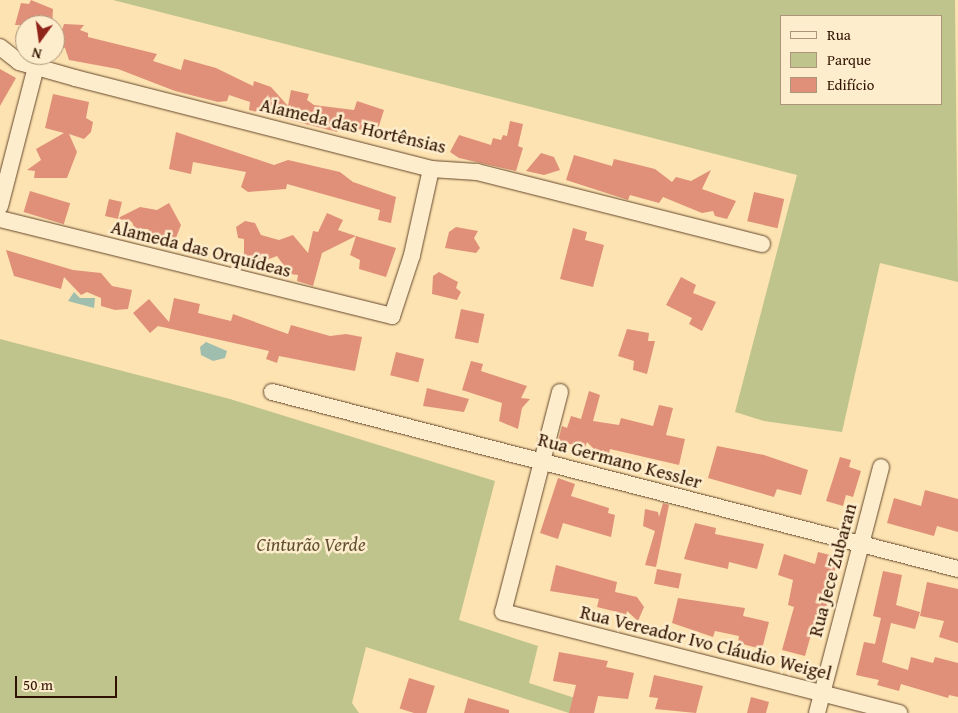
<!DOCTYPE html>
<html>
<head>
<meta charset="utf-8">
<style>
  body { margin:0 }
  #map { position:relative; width:958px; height:713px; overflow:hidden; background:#fde3b1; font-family:"Gentium Book Plus",serif }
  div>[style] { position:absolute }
  .green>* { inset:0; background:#bec48c }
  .water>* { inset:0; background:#9fbeae }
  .building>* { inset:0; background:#e09078; transform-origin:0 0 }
  .roads { filter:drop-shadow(0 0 1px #63462c) drop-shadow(0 0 1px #63462c) }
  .minor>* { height:16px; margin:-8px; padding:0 8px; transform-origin:8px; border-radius:8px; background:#feedcc }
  span { translate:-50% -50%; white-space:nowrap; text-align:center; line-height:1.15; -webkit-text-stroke:5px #feedcc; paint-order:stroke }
  .street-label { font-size:19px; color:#301200 }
  .park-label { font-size:19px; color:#625031; font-style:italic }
  .legend { position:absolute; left:780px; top:15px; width:162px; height:90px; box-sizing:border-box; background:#feedcc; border:1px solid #ac957a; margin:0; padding:6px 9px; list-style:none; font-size:15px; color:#301200 }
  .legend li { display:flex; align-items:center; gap:10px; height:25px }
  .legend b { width:25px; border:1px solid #ac957a }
  .north { position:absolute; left:15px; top:15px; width:50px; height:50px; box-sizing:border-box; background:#feedcc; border:1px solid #ac957a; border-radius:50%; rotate:194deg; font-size:14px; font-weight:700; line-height:20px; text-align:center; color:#301200 }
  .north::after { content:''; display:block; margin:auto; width:18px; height:22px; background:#8f2418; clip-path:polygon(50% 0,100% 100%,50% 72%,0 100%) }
  .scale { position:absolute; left:15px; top:676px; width:102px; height:22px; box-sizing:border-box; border:2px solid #301200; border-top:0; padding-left:6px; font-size:15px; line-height:18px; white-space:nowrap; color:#301200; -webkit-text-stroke:4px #feedcc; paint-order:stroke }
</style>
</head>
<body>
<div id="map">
  <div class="green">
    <div style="clip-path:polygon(evenodd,113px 0,955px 0,958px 282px,880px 263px,842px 432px,764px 421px,735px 412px,797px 175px,113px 0,782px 16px,942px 16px,942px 104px,782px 104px,782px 16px)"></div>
    <div style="clip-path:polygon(0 339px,230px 399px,495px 481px,459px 620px,538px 646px,529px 683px,593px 704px,593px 713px,569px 713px,366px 647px,352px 703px,359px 713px,0 713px)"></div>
  </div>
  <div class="water">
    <div style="clip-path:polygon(74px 292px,80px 298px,95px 298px,94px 308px,68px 301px)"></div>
    <div style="clip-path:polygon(206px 342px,227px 351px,225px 358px,213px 361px,201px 355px,200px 347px)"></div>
  </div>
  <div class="building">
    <div style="clip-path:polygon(31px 0,53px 9px,52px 25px,15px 25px,21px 3px,29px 4px)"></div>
    <div style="clip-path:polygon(64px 24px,84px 25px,80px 30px,88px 33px,88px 37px,157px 54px,153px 61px,181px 70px,184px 59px,216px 68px,253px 86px,254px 81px,271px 87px,288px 106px,291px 90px,309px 94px,307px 100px,314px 105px,354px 110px,357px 101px,384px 110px,376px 135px,341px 123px,337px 132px,249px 110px,250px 102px,229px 95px,227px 101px,218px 102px,175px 91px,118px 69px,69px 60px,65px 48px,57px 46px)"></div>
    <div style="clip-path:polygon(0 69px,16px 78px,0 106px)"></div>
    <div style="clip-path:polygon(53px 94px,89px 102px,86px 118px,93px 122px,91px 132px,84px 139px,69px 134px,77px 152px,67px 178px,34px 178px,35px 171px,27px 170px,41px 160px,36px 149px,64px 133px,45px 128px)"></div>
    <div style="clip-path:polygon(510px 121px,523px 124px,518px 146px,523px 148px,516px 171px,459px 158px,450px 152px,459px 135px,491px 145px,493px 138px,501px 140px,503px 135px,507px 136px)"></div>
    <div style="clip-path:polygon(176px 132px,274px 165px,288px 160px,340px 172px,353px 182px,396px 197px,391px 223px,378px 220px,380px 210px,287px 184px,286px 189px,248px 192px,241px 187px,246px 172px,193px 162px,191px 174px,169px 169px)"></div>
    <div style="clip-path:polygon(541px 153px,554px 157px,560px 170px,544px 175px,526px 171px)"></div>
    <div style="clip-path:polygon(574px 155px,612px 166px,614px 159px,639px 165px,655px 169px,672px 182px,676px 177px,691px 181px,711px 170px,702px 189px,736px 201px,727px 219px,715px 216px,713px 211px,702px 213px,663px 197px,659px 203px,630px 195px,628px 200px,566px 180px)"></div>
    <div style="left:30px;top:191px;width:42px;height:22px;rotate:17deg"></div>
    <div style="left:754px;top:192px;width:31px;height:30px;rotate:13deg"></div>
    <div style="clip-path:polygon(109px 199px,122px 202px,118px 218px,140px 207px,157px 210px,169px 203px,181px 225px,172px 248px,162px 241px,153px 242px,148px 229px,135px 229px,132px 222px,105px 216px)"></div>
    <div style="clip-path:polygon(327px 213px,343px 220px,338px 230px,356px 236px,322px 253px,313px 286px,297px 281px,298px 275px,290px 274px,277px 256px,258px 263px,244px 256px,244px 239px,238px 238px,236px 227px,245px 221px,255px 223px,261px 235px,279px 240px,293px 235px,308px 253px,313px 231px,318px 232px)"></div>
    <div style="clip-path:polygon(456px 227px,478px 231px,474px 238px,480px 248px,476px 253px,445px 248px,449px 232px)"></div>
    <div style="clip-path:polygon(573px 228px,587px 232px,585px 240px,604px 245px,593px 287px,560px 279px)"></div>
    <div style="clip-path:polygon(356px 236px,396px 248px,386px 277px,359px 269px,360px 260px,350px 255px)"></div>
    <div style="clip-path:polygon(6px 250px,73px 270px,101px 273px,112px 286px,132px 290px,128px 309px,115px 310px,101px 306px,101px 298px,87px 292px,81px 295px,64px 277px,61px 289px,14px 276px)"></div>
    <div style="clip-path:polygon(439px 272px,458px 282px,456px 288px,461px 292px,457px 300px,432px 294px,433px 276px)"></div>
    <div style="clip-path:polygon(681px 277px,696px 285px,693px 293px,716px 302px,702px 331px,689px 324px,692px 318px,666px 305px)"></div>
    <div style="clip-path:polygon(174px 298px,200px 304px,198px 313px,231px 321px,233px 314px,288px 334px,291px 325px,330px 336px,346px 334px,362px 337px,355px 371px,279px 356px,277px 363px,266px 359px,269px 351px,158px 326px,150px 333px,133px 313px,149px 299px,169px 322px)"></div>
    <div style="left:461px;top:309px;width:24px;height:30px;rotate:12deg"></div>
    <div style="clip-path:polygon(627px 329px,649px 333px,648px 341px,655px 341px,647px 374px,633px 370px,634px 361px,618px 356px)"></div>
    <div style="left:396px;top:352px;width:29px;height:24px;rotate:14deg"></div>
    <div style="clip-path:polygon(471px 361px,483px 364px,481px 371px,527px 386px,521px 398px,530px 399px,522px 408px,518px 429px,499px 421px,502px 403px,462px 390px)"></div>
    <div style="clip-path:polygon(427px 388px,469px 399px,464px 412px,423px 406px)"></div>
    <div style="clip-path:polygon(589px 391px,600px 395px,593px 421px,619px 425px,621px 418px,653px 426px,659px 405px,673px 408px,666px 435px,685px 439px,679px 465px,610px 449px,609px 454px,597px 452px,587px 442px,585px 448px,558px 441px,562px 426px,567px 428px,571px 416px,581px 419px)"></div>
    <div style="clip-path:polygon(717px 446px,764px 455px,808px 470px,801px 495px,777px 489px,774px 497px,708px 478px)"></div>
    <div style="clip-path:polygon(840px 457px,851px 460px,849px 467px,861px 471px,853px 497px,846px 495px,843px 506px,826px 501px)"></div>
    <div style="clip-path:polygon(558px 478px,575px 484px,571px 496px,609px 508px,608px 513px,615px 515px,611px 537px,563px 523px,558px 539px,540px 533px)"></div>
    <div style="clip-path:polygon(925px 490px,958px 499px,958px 532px,937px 526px,934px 536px,887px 523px,894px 498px,921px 506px)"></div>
    <div style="clip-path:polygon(663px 503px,669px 505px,656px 567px,645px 565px,655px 531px,643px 526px,645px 509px,658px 512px,659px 517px)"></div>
    <div style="clip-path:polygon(695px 523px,716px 528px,715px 534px,764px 544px,757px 569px,729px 562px,728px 569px,684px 559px)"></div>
    <div style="clip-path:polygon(818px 552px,838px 557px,825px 612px,818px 610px,805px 656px,782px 650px,794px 607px,788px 605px,793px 580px,778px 575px,784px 554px,815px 564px)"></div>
    <div style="clip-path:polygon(556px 565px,617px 582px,615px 592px,637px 597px,644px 607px,638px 621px,627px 611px,625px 620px,617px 612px,597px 607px,599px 599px,550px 591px)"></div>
    <div style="left:657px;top:569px;width:25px;height:15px;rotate:11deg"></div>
    <div style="clip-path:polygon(883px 571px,902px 575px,896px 605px,920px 612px,915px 629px,891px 623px,882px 662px,908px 670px,911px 657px,933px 663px,935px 657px,958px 663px,958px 697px,949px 695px,948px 698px,901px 684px,899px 691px,877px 685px,879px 680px,856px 675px,864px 642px,875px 644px,881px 618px,873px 616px)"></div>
    <div style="clip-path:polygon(927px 582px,958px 589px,958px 643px,939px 637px,944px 621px,920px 616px)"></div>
    <div style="clip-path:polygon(678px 598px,745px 608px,743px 616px,769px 622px,762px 649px,738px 643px,739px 636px,715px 631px,713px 637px,672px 623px)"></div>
    <div style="clip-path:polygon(559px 652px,608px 661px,606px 667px,634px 673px,628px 699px,598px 696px,594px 713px,569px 713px,576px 685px,553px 681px)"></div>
    <div style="clip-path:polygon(654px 675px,703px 686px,696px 713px,655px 709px,658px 698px,649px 697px)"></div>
    <div style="left:409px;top:678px;width:27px;height:32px;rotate:17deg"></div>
    <div style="clip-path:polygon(751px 697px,769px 702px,766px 713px,747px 713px)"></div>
    <div style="clip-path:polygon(468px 698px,509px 710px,509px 713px,464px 713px)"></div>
  </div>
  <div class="roads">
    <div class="minor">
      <div style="left:0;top:47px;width:24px;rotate:38deg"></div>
      <div style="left:19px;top:62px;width:58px;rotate:15.9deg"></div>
      <div style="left:75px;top:78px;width:367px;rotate:14.3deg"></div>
      <div style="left:431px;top:169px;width:46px;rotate:3.7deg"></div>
      <div style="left:477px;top:172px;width:294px;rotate:14.2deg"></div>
      <div style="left:0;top:206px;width:144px;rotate:-75.5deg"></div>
      <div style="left:0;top:219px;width:404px;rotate:13.9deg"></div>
      <div style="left:392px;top:316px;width:64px;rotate:-71.8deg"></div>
      <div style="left:412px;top:255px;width:88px;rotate:-77.5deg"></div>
      <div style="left:272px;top:392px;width:708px;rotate:14.47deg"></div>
      <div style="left:560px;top:392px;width:227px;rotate:104.5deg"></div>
      <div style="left:503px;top:612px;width:409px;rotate:14.3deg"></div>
      <div style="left:817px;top:713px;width:254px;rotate:-75.4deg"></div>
    </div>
  </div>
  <div class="street-label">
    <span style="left:353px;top:126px;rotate:13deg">Alameda das Hortênsias</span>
    <span style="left:201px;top:249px;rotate:14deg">Alameda das Orquídeas</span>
    <span style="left:620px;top:461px;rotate:15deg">Rua Germano Kessler</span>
    <span style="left:833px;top:570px;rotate:-75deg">Rua Jece Zubaran</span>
    <span style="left:706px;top:643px;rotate:14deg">Rua Vereador Ivo Cláudio Weigel</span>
  </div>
  <div class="park-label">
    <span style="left:311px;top:545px">Cinturão Verde</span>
  </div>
  <ul class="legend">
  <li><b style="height:6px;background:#feedcc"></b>Rua</li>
  <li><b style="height:14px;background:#bec48c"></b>Parque</li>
  <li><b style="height:14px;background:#e09078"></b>Edifício</li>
  </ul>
  <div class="north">N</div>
  <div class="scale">50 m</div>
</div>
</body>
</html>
